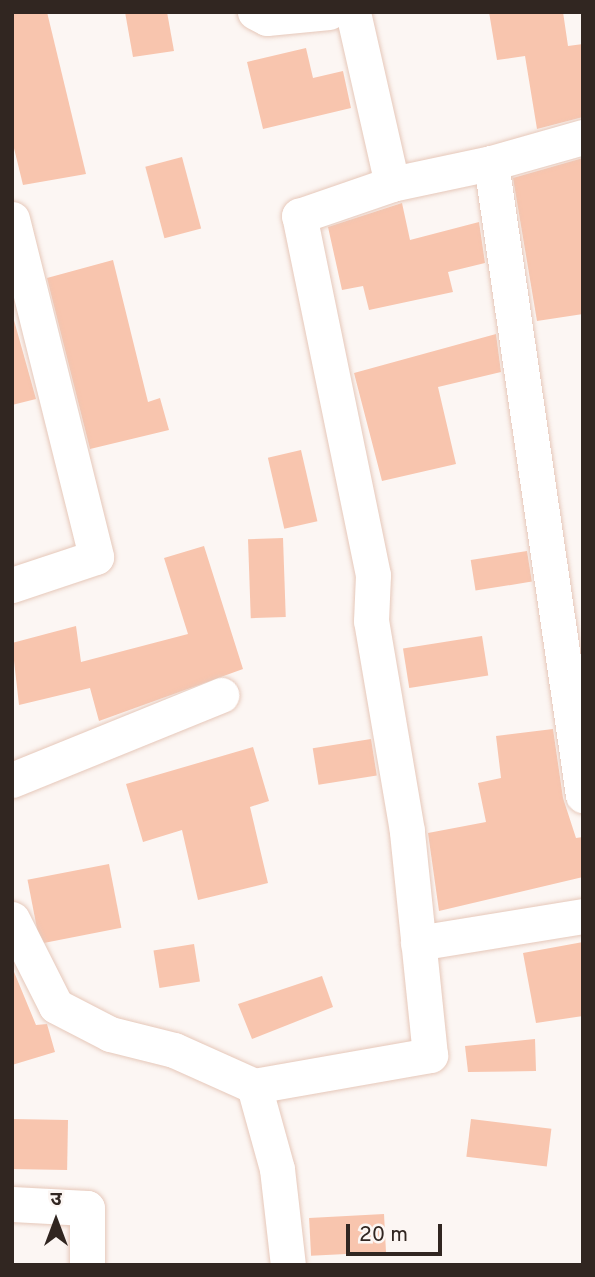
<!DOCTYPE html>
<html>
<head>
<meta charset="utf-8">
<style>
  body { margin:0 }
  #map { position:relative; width:595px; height:1277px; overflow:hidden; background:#fcf6f3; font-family:Overpass,"Noto Sans Devanagari",sans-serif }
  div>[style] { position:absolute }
  .building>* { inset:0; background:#f8c5ae; transform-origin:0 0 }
  .roads { filter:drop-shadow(0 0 2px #e6c8ba) drop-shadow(0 0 2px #e6c8ba) }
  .minor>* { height:35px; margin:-17.5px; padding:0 17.5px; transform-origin:17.5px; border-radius:17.5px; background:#fff }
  span { translate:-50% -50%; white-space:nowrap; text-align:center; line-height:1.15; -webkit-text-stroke:7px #fcf6f3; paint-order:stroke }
  .frame { position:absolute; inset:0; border:14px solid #312621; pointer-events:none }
  .north { position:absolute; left:21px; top:1186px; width:70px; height:70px; -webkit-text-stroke:5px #fcf6f3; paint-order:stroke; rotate:0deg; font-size:19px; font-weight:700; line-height:28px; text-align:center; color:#312621 }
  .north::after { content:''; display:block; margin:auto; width:24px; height:32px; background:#312621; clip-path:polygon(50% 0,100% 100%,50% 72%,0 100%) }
  .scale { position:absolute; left:346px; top:1224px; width:96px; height:32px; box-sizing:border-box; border:4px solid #312621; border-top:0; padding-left:9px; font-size:21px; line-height:24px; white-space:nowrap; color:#312621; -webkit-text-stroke:5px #fcf6f3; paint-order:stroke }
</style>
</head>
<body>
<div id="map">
  <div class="building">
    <div style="clip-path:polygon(12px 12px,47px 12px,86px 174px,23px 185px,12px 140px)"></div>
    <div style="clip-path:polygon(125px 12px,167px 12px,174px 51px,133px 57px)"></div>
    <div style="clip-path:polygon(489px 12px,563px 12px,568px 46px,583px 44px,583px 117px,537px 129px,525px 56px,497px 60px)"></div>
    <div style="clip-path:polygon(306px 48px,313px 78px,343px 71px,351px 108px,263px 129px,247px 62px)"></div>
    <div style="left:182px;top:157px;width:74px;height:38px;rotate:75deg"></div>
    <div style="clip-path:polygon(583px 158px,583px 314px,537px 321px,513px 178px)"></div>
    <div style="clip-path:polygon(402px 203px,410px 240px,479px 222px,485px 263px,448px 272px,453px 292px,369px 310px,363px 286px,342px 290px,328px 227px)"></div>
    <div style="clip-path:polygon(113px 260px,148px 402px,160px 398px,169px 430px,90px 449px,47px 278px)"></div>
    <div style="clip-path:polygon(12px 313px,36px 399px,12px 405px)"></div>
    <div style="clip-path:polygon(496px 334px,501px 372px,438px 387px,456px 464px,382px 481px,354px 373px)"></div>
    <div style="left:301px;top:450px;width:73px;height:34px;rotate:77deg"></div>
    <div style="left:283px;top:538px;width:79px;height:35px;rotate:88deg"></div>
    <div style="clip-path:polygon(204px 546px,243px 669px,99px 721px,90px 688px,19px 705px,12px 643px,76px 626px,81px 662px,188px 634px,164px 558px)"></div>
    <div style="left:527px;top:551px;width:31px;height:57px;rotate:81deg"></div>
    <div style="left:482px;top:636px;width:40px;height:80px;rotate:81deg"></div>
    <div style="clip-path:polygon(553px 729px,563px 798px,576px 838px,583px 837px,583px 877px,439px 911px,428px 833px,486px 822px,478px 783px,501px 778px,496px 736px)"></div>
    <div style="left:371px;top:739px;width:37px;height:59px;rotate:81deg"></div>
    <div style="clip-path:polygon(253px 747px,269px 801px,250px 807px,268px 883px,198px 900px,182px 830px,143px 842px,126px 784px)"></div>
    <div style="left:109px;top:864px;width:65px;height:83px;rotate:79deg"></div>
    <div style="clip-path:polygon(583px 942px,583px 1016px,536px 1023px,523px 953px)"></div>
    <div style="left:194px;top:944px;width:38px;height:41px;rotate:81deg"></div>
    <div style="clip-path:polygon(12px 967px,36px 1025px,47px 1024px,55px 1052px,12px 1065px)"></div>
    <div style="clip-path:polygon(322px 976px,333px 1007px,252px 1039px,238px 1004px)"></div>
    <div style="clip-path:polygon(535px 1039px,536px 1071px,468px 1072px,465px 1046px)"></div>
    <div style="left:12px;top:1119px;width:56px;height:50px;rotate:1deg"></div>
    <div style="left:471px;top:1119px;width:81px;height:38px;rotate:7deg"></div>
    <div style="left:384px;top:1214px;width:38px;height:75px;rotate:87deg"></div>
  </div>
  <div class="roads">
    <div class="minor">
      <div style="left:255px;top:12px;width:13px;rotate:27deg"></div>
      <div style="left:267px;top:18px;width:62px;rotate:-5.5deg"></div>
      <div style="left:491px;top:163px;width:96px;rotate:-15.8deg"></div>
      <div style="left:392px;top:184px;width:101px;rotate:-12deg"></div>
      <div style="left:491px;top:163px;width:639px;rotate:81.72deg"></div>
      <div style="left:12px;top:219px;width:348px;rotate:76deg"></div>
      <div style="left:96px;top:557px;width:89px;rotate:161.6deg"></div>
      <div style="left:12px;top:780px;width:226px;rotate:-22.1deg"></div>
      <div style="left:12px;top:919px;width:97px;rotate:63.2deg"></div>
      <div style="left:56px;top:1006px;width:61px;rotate:27.4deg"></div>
      <div style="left:110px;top:1034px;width:66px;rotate:14deg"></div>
      <div style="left:174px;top:1050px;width:88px;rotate:24.2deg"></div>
      <div style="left:254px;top:1086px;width:179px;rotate:-10deg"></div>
      <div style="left:430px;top:1055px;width:225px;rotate:-95.9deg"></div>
      <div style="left:407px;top:831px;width:213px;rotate:-99.7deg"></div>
      <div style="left:371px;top:621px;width:46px;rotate:-87.5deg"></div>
      <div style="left:373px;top:575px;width:367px;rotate:-101.6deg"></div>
      <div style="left:299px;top:216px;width:98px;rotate:-19deg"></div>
      <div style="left:392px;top:184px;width:176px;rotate:-102.8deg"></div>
      <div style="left:418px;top:943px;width:167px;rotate:-9.3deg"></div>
      <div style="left:254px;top:1086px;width:86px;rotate:74.5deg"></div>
      <div style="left:277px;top:1169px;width:97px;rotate:83.5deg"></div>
      <div style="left:12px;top:1204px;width:75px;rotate:3.1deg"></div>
      <div style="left:87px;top:1208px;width:57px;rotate:90deg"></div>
    </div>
  </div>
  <div class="frame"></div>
  <div class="north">उ</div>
  <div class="scale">20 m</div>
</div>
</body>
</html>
